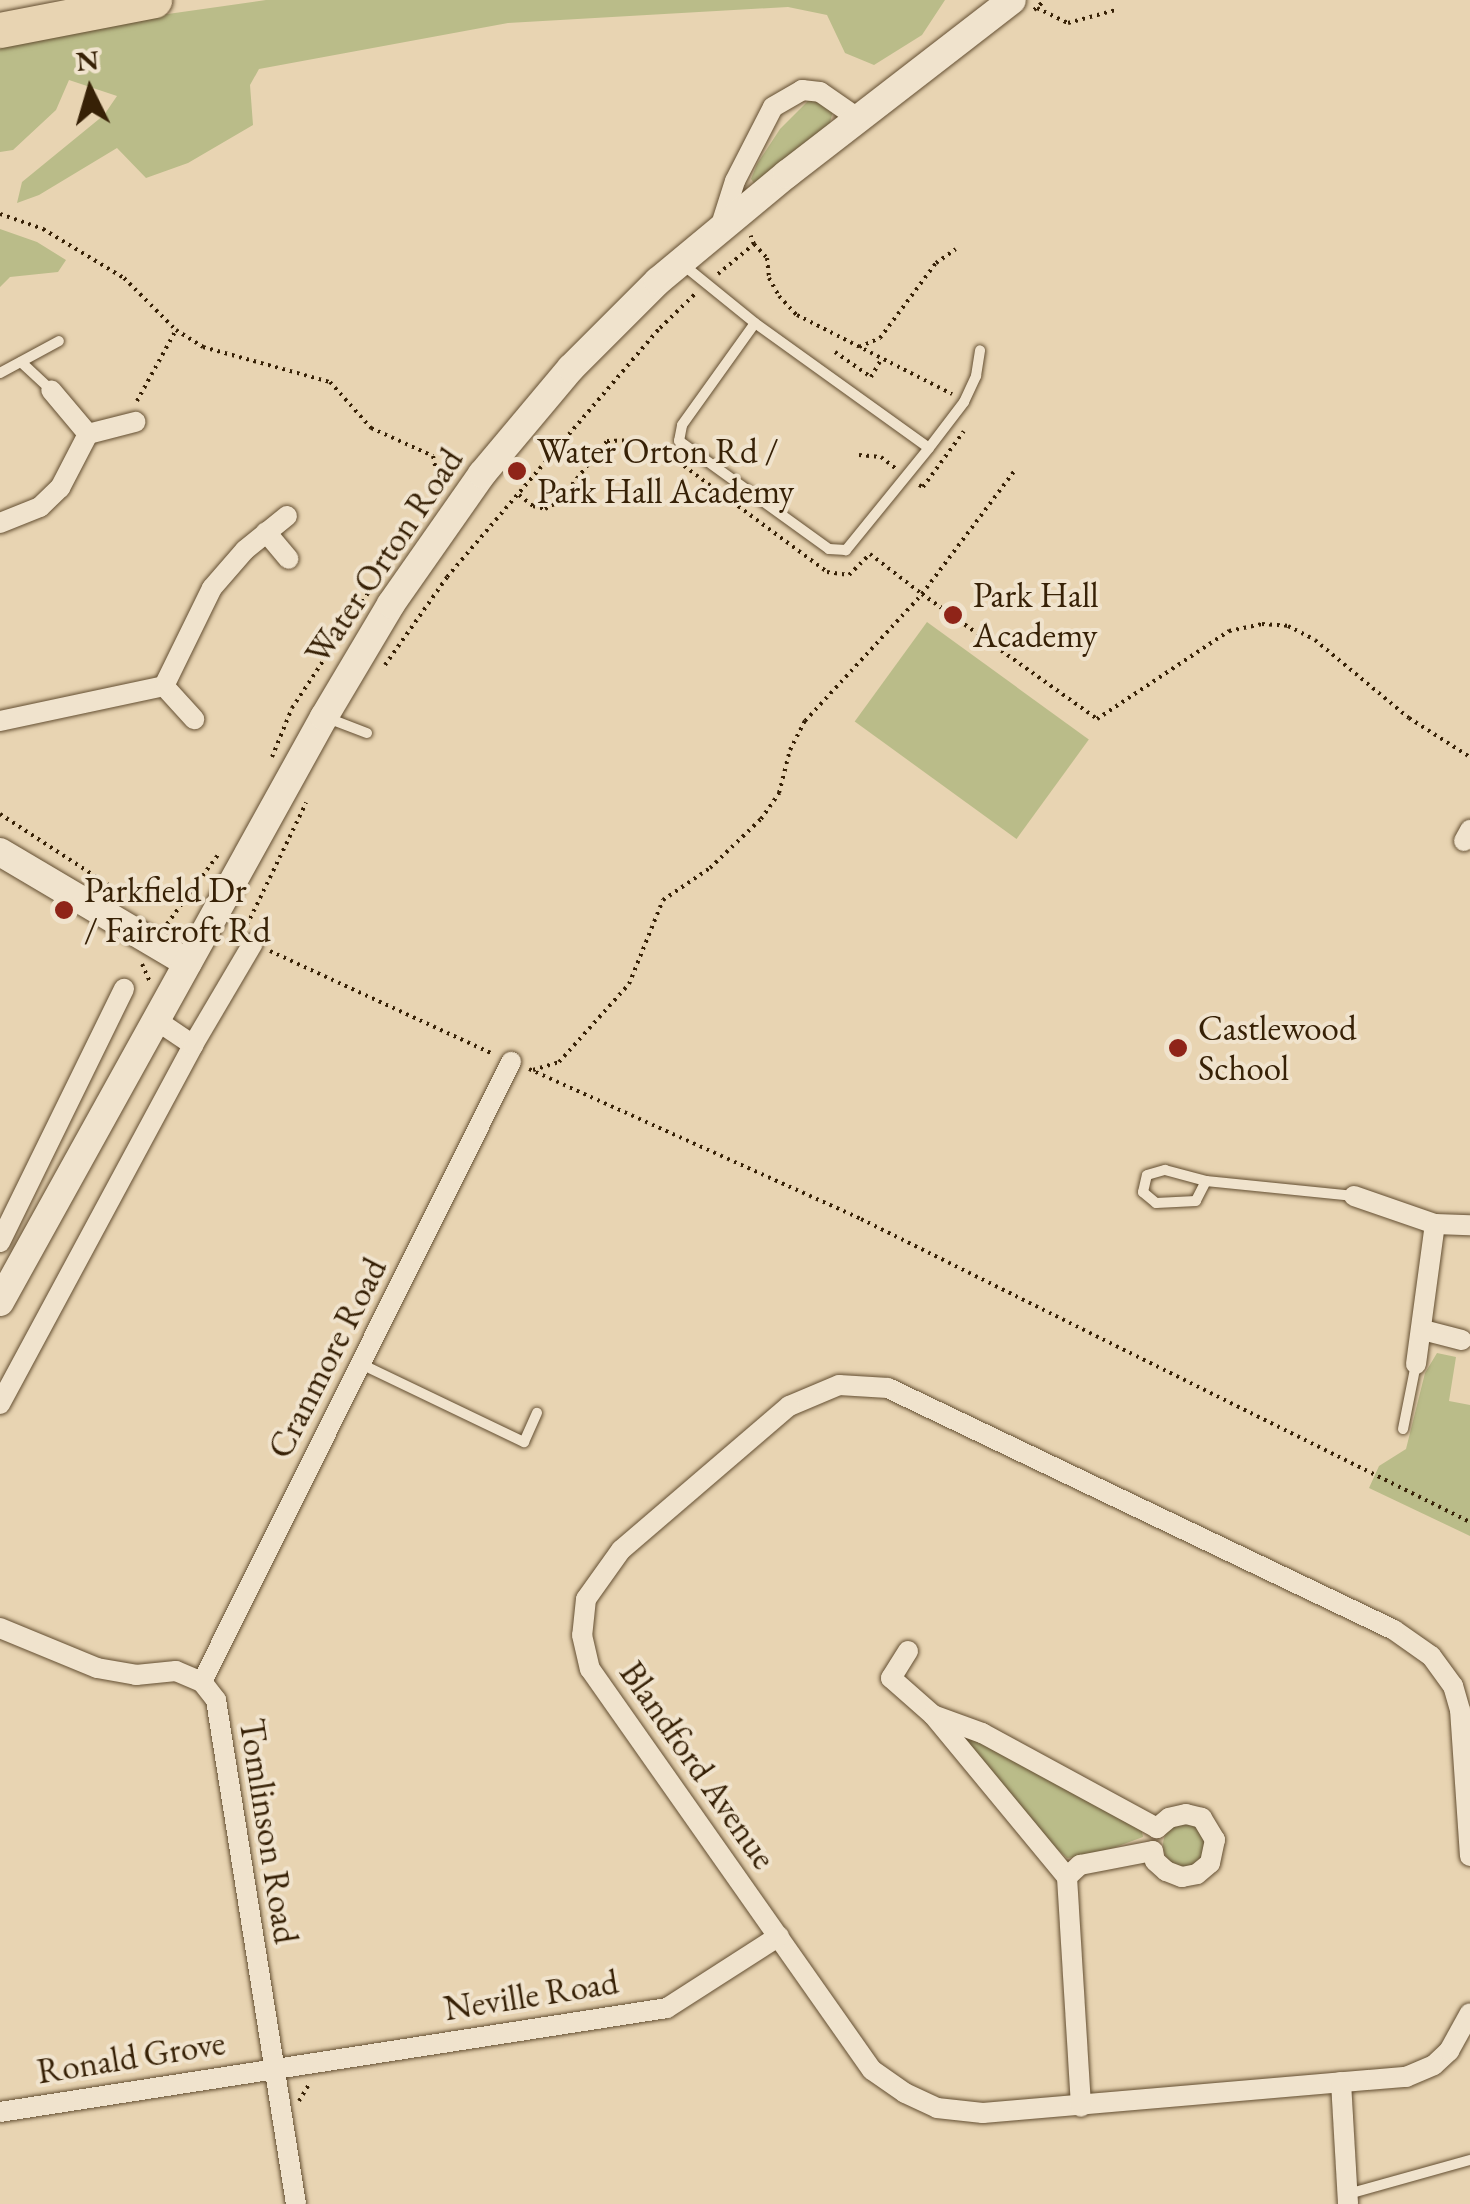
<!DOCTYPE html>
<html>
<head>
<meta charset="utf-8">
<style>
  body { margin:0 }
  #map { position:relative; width:1470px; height:2204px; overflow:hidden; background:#e8d4b2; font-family:"EB Garamond",serif }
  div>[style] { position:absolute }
  .green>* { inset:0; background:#babc89; transform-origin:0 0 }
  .round { border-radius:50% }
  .path>* { height:4px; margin-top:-2px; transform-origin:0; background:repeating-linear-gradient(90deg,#372106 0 2.5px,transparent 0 7.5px) }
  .roads { filter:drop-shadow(0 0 2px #634e31) drop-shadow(0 0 2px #634e31) }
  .lane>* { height:10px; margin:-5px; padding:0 5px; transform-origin:5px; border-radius:5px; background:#f0e3cd }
  .street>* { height:20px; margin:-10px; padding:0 10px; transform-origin:10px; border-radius:10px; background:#f0e3cd }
  .secondary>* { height:28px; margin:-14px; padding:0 14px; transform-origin:14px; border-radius:14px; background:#f0e3cd }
  .highway>* { height:35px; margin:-17.5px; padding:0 17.5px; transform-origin:17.5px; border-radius:17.5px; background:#e8d4b2 }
  .dots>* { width:28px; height:28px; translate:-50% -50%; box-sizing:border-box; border:5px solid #f0e3cd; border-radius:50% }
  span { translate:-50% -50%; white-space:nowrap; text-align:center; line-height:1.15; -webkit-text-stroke:8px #f0e3cd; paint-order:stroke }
  .poi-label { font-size:35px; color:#372106 }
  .left { translate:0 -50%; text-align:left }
  .street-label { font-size:35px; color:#372106 }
  .north { position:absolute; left:40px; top:40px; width:100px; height:100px; -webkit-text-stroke:8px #f0e3cd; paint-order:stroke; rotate:355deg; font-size:28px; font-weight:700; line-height:40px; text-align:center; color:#372106 }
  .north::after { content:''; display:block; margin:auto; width:35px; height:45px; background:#372106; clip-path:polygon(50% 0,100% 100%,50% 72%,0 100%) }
</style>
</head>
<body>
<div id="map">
  <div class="green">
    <div style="clip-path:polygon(266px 0,945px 0,922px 35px,874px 65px,845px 53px,827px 15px,788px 7px,508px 23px,259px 69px,250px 85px,253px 125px,188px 163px,146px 178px,117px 148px,39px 195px,17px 203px,22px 182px,104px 115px,117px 96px,69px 80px,56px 110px,13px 150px,0 152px,0 44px,55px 30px)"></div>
    <div style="clip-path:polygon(819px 100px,833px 111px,829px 126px,754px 183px,751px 179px,757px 164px,780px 129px,808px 101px)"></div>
    <div style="clip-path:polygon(0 229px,37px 242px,66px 260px,58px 272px,10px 277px,0 287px)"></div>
    <div style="left:927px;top:622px;width:200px;height:123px;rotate:36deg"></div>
    <div style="clip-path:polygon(1437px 1353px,1456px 1357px,1449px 1401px,1470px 1405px,1470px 1536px,1369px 1488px,1379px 1466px,1406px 1449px,1425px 1373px)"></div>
    <div style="clip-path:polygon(955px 1728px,1141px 1827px,1143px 1837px,1094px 1855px,1067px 1858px,1020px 1815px)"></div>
    <div class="round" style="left:1163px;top:1823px;width:44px;height:44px"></div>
  </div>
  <div class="path">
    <div style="left:1037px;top:8px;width:34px;rotate:26deg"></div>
    <div style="left:1068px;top:23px;width:50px;rotate:-15.2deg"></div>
    <div style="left:1034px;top:10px;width:15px;rotate:-42deg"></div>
    <div style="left:0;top:214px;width:46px;rotate:19.2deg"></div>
    <div style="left:43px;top:229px;width:95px;rotate:31.2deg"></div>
    <div style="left:124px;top:278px;width:74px;rotate:45deg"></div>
    <div style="left:176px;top:330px;width:32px;rotate:32deg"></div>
    <div style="left:203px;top:347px;width:132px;rotate:15.4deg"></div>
    <div style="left:330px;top:382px;width:62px;rotate:48.3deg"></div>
    <div style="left:371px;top:428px;width:68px;rotate:24.3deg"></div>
    <div style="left:433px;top:456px;width:38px;rotate:78deg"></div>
    <div style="left:754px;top:244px;width:19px;rotate:47deg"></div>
    <div style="left:767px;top:258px;width:20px;rotate:84deg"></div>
    <div style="left:769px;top:278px;width:21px;rotate:61deg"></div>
    <div style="left:779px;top:296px;width:26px;rotate:47deg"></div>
    <div style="left:797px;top:315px;width:174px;rotate:27deg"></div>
    <div style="left:718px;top:274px;width:47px;rotate:-39.8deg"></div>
    <div style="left:754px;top:244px;width:9px;rotate:-111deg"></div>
    <div style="left:859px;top:347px;width:23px;rotate:-23deg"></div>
    <div style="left:880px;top:338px;width:94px;rotate:-53.3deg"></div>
    <div style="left:936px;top:263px;width:24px;rotate:-35deg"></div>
    <div style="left:835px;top:352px;width:44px;rotate:34.8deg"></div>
    <div style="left:871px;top:377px;width:22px;rotate:-60deg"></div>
    <div style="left:137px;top:401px;width:81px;rotate:-61.2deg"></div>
    <div style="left:859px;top:455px;width:22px;rotate:5deg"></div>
    <div style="left:881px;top:457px;width:18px;rotate:38deg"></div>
    <div style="left:684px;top:466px;width:178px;rotate:36.5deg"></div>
    <div style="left:827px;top:572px;width:22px;rotate:8deg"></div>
    <div style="left:849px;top:575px;width:30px;rotate:-45deg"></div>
    <div style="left:870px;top:554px;width:66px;rotate:37.6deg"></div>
    <div style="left:922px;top:594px;width:156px;rotate:-53.1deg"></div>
    <div style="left:919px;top:485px;width:4px;rotate:27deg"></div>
    <div style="left:923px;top:487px;width:69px;rotate:-53.8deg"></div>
    <div style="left:519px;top:495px;width:18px;rotate:38deg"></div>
    <div style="left:533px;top:506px;width:12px;rotate:14deg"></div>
    <div style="left:545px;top:509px;width:15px;rotate:-28deg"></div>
    <div style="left:558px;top:502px;width:78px;rotate:-51.2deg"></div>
    <div style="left:607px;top:441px;width:31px;rotate:-2deg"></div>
    <div style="left:638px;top:440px;width:34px;rotate:24deg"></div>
    <div style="left:385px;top:665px;width:108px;rotate:-54.8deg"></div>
    <div style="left:447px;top:577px;width:328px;rotate:-49.5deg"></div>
    <div style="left:660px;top:328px;width:50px;rotate:-44.2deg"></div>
    <div style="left:272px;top:757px;width:53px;rotate:-67.8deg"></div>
    <div style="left:292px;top:708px;width:138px;rotate:-56.5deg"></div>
    <div style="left:0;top:814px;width:135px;rotate:33.2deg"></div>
    <div style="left:167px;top:924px;width:89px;rotate:-53.6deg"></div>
    <div style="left:247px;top:925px;width:136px;rotate:-64.2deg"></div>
    <div style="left:270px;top:951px;width:246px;rotate:24.8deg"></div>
    <div style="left:142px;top:964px;width:20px;rotate:66deg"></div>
    <div style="left:529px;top:1069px;width:364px;rotate:24.3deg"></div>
    <div style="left:861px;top:1219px;width:680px;rotate:26.45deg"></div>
    <div style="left:533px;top:1070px;width:27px;rotate:-17deg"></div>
    <div style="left:559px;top:1062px;width:105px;rotate:-48.1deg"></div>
    <div style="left:629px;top:984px;width:91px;rotate:-68deg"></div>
    <div style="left:663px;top:900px;width:57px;rotate:-34.2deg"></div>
    <div style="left:710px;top:868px;width:71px;rotate:-43.9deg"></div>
    <div style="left:761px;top:819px;width:32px;rotate:-55deg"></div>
    <div style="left:779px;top:793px;width:44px;rotate:-75.7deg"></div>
    <div style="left:790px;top:750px;width:33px;rotate:-63deg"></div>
    <div style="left:805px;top:721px;width:173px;rotate:-47.3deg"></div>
    <div style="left:922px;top:594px;width:215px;rotate:35.5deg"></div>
    <div style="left:1097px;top:719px;width:159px;rotate:-33.7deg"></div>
    <div style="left:1229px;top:631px;width:34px;rotate:-12deg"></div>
    <div style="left:1262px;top:624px;width:26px;rotate:4deg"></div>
    <div style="left:1288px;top:626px;width:30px;rotate:27deg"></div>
    <div style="left:1315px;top:640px;width:122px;rotate:39.7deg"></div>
    <div style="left:1409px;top:718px;width:72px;rotate:32.6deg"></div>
    <div style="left:299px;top:2101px;width:21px;rotate:-59deg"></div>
  </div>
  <div class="roads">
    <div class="lane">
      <div style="left:681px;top:263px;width:95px;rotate:39deg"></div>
      <div style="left:755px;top:323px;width:214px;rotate:35.7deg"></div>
      <div style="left:929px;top:448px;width:132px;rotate:129.1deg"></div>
      <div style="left:846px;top:550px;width:17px;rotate:-177deg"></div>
      <div style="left:829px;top:549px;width:185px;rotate:-144.2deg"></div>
      <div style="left:679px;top:441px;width:16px;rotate:-79deg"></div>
      <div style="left:682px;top:425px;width:125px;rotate:-54.4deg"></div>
      <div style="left:21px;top:362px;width:41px;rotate:43deg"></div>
      <div style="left:0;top:373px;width:67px;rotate:-28.5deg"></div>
      <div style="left:929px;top:448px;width:58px;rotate:-52.7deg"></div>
      <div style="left:964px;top:402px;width:29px;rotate:-65deg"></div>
      <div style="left:976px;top:376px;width:26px;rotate:-81deg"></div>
      <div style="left:325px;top:717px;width:45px;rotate:20.9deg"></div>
      <div style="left:1206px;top:1181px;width:22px;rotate:117deg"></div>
      <div style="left:1196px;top:1201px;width:40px;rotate:177.1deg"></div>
      <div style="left:1156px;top:1203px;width:17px;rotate:-140deg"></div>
      <div style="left:1143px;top:1192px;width:17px;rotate:-77deg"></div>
      <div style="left:1147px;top:1175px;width:19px;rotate:-16deg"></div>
      <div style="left:1165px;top:1170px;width:42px;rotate:15deg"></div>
      <div style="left:1206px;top:1181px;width:149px;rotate:5.8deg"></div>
      <div style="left:361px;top:1364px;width:181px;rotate:25.6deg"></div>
      <div style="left:524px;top:1442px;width:32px;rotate:-66deg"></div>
      <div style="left:1403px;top:1429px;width:66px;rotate:-78.7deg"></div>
      <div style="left:1348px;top:2194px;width:127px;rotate:-15.6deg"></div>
    </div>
    <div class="street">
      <div style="left:720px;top:228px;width:49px;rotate:-72.3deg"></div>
      <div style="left:735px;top:181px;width:83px;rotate:-62.8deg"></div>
      <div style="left:773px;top:107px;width:34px;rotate:-30deg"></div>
      <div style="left:802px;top:90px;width:18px;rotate:6deg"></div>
      <div style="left:820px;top:92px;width:47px;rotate:34.7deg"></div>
      <div style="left:88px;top:434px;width:49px;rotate:-14.3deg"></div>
      <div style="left:0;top:523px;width:43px;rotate:-21.8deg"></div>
      <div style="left:40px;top:507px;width:28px;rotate:-44deg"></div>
      <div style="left:60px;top:488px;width:61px;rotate:-62.6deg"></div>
      <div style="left:88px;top:434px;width:57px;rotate:-130.1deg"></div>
      <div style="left:266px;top:532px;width:35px;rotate:50deg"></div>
      <div style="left:164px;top:686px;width:45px;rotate:47.7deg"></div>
      <div style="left:0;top:721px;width:168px;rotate:-12deg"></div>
      <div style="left:164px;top:686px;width:109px;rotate:-63.9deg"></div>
      <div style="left:212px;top:588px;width:50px;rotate:-49deg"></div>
      <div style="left:245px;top:550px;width:54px;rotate:-39deg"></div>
      <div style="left:1464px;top:841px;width:13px;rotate:-61deg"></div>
      <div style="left:156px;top:1020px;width:45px;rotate:34deg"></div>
      <div style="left:1354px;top:1196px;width:86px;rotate:19.1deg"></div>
      <div style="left:1435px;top:1224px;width:35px;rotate:2deg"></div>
      <div style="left:0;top:1242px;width:282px;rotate:-63.9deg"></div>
      <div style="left:1423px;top:1330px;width:40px;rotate:14.4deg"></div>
      <div style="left:1416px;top:1364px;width:141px;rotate:-82.3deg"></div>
      <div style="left:0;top:1404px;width:408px;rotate:-61.7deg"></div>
      <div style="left:193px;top:1045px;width:118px;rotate:-59.5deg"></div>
      <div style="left:0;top:1628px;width:105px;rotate:22.4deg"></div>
      <div style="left:97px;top:1668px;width:40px;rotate:10deg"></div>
      <div style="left:136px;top:1675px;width:40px;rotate:-5.7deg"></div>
      <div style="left:176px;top:1671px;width:28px;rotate:23deg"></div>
      <div style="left:202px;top:1682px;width:23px;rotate:52deg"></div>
      <div style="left:216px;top:1700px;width:510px;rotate:80.98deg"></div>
      <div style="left:908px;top:1651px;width:32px;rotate:122deg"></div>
      <div style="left:891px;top:1678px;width:56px;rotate:41.4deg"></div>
      <div style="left:202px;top:1682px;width:693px;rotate:-63.51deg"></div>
      <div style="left:1470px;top:1856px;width:146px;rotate:-93.9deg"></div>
      <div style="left:1460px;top:1710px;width:25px;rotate:-106deg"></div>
      <div style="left:1453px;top:1686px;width:37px;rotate:-126deg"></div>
      <div style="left:1431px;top:1656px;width:45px;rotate:-144.9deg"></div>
      <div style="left:1394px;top:1630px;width:561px;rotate:-154.44deg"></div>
      <div style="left:888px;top:1388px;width:49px;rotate:-176.5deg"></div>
      <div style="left:839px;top:1385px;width:54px;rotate:157.2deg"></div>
      <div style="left:789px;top:1406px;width:221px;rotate:139.4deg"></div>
      <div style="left:621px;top:1550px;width:60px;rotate:125.5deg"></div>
      <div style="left:586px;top:1599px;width:36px;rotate:96deg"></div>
      <div style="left:582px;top:1635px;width:35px;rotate:77deg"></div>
      <div style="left:590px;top:1669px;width:490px;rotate:54.9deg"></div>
      <div style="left:872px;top:2070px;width:40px;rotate:34.9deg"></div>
      <div style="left:905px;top:2093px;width:35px;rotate:25deg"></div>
      <div style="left:937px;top:2108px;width:46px;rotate:6.2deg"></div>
      <div style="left:983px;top:2113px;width:425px;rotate:-4.9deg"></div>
      <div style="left:1406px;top:2077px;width:30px;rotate:-23deg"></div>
      <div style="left:1434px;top:2065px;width:21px;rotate:-43deg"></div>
      <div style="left:1449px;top:2051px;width:43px;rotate:-61.1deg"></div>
      <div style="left:1067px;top:1877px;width:18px;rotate:-43deg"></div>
      <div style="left:1080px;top:1865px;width:74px;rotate:-10.9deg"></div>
      <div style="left:1153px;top:1851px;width:10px;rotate:79deg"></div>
      <div style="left:1155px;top:1861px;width:15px;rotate:42deg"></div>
      <div style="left:1166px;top:1871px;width:17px;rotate:21deg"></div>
      <div style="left:1182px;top:1877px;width:15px;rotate:-11deg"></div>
      <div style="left:1197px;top:1874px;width:17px;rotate:-40deg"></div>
      <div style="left:1210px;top:1863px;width:24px;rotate:-78deg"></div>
      <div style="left:1215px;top:1840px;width:26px;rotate:-121deg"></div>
      <div style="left:1202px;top:1818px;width:16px;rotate:-166deg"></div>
      <div style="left:1186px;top:1814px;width:17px;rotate:167deg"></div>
      <div style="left:1169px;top:1818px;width:16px;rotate:140deg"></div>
      <div style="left:1157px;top:1828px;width:199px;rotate:-151.5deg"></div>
      <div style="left:982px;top:1733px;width:52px;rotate:-159.8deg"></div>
      <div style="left:933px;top:1715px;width:210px;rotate:50.4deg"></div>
      <div style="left:1067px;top:1877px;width:230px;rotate:86.5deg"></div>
      <div style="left:1341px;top:2082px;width:122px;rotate:86.7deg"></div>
      <div style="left:0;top:2112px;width:675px;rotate:-8.86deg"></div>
      <div style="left:667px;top:2008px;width:133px;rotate:-32.7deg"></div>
    </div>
    <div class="secondary">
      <div style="left:0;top:852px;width:218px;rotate:30.6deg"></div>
      <div style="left:0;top:1302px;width:669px;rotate:-61.02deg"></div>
      <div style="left:324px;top:717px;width:131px;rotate:-59.3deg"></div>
      <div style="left:391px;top:604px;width:159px;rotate:-55deg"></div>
      <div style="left:482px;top:474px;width:138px;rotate:-50deg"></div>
      <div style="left:571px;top:368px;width:123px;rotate:-45deg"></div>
      <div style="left:658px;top:281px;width:168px;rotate:-39.7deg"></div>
      <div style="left:787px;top:174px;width:284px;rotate:-37.7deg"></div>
    </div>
    <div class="highway">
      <div style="left:0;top:30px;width:157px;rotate:-11deg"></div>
    </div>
  </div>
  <div class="dots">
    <div style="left:517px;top:471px;background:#8f2418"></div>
    <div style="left:953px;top:615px;background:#8f2418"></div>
    <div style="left:64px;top:910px;background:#8f2418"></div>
    <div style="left:1178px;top:1048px;background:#8f2418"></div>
  </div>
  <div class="poi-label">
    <span class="left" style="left:537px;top:471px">Water Orton Rd /<br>Park Hall Academy</span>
    <span class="left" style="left:973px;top:615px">Park Hall<br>Academy</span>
    <span class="left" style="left:84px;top:910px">Parkfield Dr<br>/ Faircroft Rd</span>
    <span class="left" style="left:1198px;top:1048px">Castlewood<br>School</span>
  </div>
  <div class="street-label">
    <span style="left:384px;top:556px;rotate:-56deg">Water Orton Road</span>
    <span style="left:327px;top:1358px;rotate:-63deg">Cranmore Road</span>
    <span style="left:698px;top:1765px;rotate:55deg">Blandford Avenue</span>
    <span style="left:269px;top:1831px;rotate:81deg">Tomlinson Road</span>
    <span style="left:531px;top:1995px;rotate:-9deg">Neville Road</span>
    <span style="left:131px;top:2057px;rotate:-9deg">Ronald Grove</span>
  </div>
  <div class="north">N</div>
</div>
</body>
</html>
